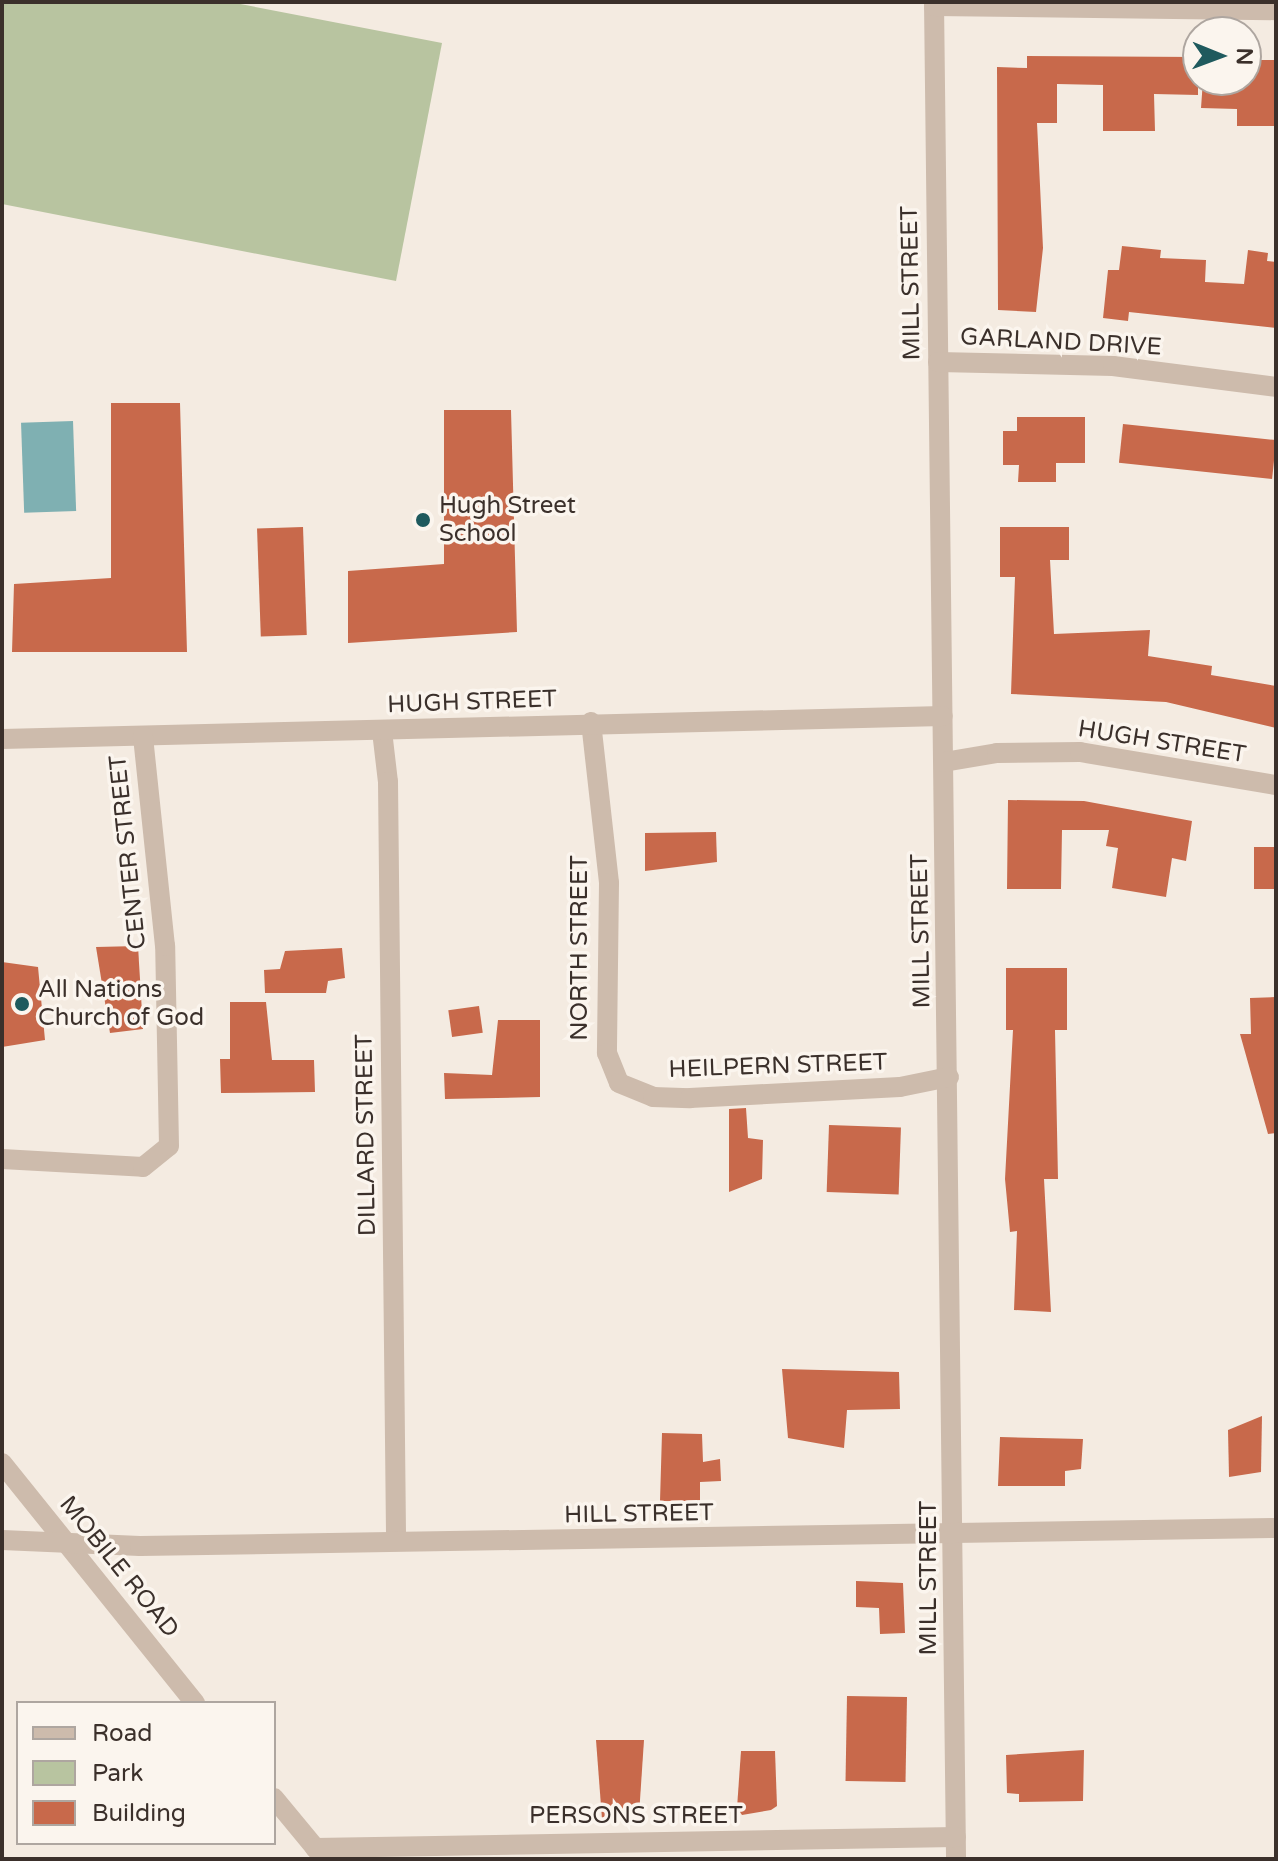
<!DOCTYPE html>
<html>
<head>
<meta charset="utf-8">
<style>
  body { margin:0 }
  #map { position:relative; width:1278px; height:1861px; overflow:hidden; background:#f4ebe1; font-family:"Varela Round",sans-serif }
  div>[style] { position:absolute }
  .green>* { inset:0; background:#b8c4a0 }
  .water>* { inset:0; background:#7fb0b2; transform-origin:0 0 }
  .building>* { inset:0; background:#c8694b; transform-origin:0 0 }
  .minor>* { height:20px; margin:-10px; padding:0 10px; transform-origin:10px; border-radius:10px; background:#cdbbac }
  .dots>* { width:22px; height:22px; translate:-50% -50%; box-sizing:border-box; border:4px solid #fbf5ee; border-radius:50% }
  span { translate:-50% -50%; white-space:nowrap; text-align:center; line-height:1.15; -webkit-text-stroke:7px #fbf5ee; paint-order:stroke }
  .street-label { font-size:24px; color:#3b302b }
  .poi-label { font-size:24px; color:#3b302b }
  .left { translate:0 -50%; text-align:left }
  .frame { position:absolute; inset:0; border:4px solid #3b302b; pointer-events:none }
  .legend { position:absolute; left:16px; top:1701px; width:260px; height:144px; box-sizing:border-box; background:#fbf5ee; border:2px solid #aea6a0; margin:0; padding:10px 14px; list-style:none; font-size:24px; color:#3b302b }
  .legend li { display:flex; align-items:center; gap:16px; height:40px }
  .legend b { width:40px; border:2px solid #aea6a0 }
  .north { position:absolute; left:1182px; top:16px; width:80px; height:80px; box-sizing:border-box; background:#fbf5ee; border:2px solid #aea6a0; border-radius:50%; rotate:91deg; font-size:22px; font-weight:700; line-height:32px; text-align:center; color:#3b302b }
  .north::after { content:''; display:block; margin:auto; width:28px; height:36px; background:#1f5a5e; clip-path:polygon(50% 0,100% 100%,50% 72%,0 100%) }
</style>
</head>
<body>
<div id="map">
  <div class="green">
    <div style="clip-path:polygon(2px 2px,230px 2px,442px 43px,396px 281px,2px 204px)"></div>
  </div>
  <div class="water">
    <div style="left:73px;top:421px;width:90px;height:52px;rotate:88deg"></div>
  </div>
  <div class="building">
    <div style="clip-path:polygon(1027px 56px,1198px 57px,1198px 95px,1154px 94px,1155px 131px,1103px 131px,1103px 85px,1057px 84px,1057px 123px,1037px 123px,1043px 248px,1036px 312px,998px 310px,997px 67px,1027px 68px)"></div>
    <div style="clip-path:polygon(1246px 60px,1276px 60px,1276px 126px,1237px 126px,1237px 109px,1201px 108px,1203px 80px,1246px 80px)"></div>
    <div style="clip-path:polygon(1122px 246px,1161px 250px,1160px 258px,1206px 260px,1205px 282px,1244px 284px,1248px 250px,1268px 253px,1267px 261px,1276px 262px,1276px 328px,1129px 312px,1128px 321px,1103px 318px,1108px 270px,1119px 270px)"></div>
    <div style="clip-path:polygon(111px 403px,180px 403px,187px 652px,12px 652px,14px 584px,111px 578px)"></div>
    <div style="clip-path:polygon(444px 410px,511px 410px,517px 632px,348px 643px,348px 571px,444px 564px)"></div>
    <div style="clip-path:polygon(1017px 417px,1085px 417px,1085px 463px,1056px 463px,1056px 482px,1018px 482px,1019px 465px,1003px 465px,1003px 431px,1017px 431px)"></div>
    <div style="left:1123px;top:424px;width:154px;height:39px;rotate:6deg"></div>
    <div style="left:303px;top:527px;width:108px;height:46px;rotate:88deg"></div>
    <div style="clip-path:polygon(1000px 527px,1069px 527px,1069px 560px,1050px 560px,1054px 634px,1150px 630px,1148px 656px,1212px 666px,1211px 675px,1276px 686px,1276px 728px,1166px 702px,1011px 694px,1015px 577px,1000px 577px)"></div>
    <div style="clip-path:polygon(1008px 800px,1084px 801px,1192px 821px,1186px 861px,1172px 858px,1166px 897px,1112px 888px,1118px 848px,1106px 846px,1109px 830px,1062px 830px,1061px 889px,1007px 889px)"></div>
    <div style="clip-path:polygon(716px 832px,717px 862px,645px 871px,645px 833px)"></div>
    <div style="left:1254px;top:847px;width:22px;height:42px"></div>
    <div style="clip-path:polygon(138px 946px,143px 1029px,110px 1033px,96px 947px)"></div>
    <div style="clip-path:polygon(342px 948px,345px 978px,328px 981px,326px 993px,265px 993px,264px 970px,280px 969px,285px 951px)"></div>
    <div style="clip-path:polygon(2px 962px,38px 967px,45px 1040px,2px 1047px)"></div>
    <div style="clip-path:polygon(1006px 968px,1067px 968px,1067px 1030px,1055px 1030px,1058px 1179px,1044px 1179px,1051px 1312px,1014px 1310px,1017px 1231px,1010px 1232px,1005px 1179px,1013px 1030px,1006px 1030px)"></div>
    <div style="clip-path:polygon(1276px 997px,1276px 1133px,1268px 1134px,1240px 1034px,1251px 1034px,1250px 998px)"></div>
    <div style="clip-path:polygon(230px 1002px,266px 1002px,272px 1060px,314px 1060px,315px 1092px,221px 1093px,220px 1059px,230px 1059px)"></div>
    <div style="left:479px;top:1006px;width:27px;height:31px;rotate:82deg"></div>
    <div style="clip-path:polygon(498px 1020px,540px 1020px,540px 1097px,445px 1099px,444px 1073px,492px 1075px)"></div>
    <div style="clip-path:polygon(746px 1108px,748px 1138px,763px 1140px,762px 1179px,729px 1192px,729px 1109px)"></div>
    <div style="left:829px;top:1125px;width:72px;height:67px;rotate:2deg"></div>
    <div style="clip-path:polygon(782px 1369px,899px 1372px,900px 1409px,847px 1410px,844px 1448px,788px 1438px)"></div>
    <div style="clip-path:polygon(1262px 1416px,1261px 1472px,1229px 1477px,1228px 1430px)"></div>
    <div style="clip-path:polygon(662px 1433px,702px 1434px,703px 1462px,720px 1459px,721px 1481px,700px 1482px,700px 1501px,660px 1501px)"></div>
    <div style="clip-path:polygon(1000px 1437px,1083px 1439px,1081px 1469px,1065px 1471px,1065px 1486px,998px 1486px)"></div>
    <div style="clip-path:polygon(856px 1581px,903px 1583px,905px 1633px,880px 1634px,879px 1608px,856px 1607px)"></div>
    <div style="left:847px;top:1696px;width:60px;height:85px;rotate:1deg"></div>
    <div style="clip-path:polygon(596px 1740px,644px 1740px,639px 1815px,602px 1819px)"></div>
    <div style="clip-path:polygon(1084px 1750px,1083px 1801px,1019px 1802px,1019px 1794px,1007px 1793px,1006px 1755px)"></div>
    <div style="clip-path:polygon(741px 1751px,775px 1751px,777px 1806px,771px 1810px,742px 1815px,737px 1808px)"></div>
  </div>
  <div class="minor">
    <div style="left:934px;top:2px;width:1857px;rotate:89.32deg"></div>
    <div style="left:934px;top:6px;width:342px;rotate:0.7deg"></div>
    <div style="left:938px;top:362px;width:175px;rotate:1.3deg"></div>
    <div style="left:1113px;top:366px;width:164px;rotate:7.3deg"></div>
    <div style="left:591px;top:722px;width:162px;rotate:83.6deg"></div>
    <div style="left:609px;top:883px;width:170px;rotate:90.7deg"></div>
    <div style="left:607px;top:1053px;width:32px;rotate:68deg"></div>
    <div style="left:619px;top:1083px;width:37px;rotate:22deg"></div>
    <div style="left:653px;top:1097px;width:37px;rotate:2deg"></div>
    <div style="left:690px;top:1098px;width:210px;rotate:-3deg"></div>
    <div style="left:900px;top:1087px;width:50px;rotate:-11.5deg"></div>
    <div style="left:382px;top:731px;width:51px;rotate:83.3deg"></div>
    <div style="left:388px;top:782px;width:756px;rotate:89.39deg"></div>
    <div style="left:2px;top:739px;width:941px;rotate:-1.4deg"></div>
    <div style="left:944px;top:762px;width:54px;rotate:-9.6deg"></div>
    <div style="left:997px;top:753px;width:83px;rotate:-0.7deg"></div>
    <div style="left:1080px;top:752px;width:199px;rotate:9.6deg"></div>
    <div style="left:2px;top:1159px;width:141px;rotate:3.2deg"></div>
    <div style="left:143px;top:1167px;width:33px;rotate:-39deg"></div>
    <div style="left:169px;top:1146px;width:200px;rotate:-91.1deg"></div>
    <div style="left:165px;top:946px;width:211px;rotate:-96deg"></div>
    <div style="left:2px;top:1463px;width:308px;rotate:51.2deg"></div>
    <div style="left:2px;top:1540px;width:138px;rotate:2.5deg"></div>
    <div style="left:140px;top:1546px;width:1136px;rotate:-0.91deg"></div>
    <div style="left:274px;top:1798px;width:75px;rotate:50.4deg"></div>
    <div style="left:315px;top:1848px;width:641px;rotate:-0.98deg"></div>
  </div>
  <div class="dots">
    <div style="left:423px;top:520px;background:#1f5a5e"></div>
    <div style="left:22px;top:1004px;background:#1f5a5e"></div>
  </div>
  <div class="street-label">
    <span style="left:911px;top:283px;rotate:-91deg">MILL STREET</span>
    <span style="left:1061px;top:342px;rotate:3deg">GARLAND DRIVE</span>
    <span style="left:472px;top:702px;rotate:-2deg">HUGH STREET</span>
    <span style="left:1162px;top:742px;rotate:9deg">HUGH STREET</span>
    <span style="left:128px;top:852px;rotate:-96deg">CENTER STREET</span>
    <span style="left:921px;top:931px;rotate:-91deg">MILL STREET</span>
    <span style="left:580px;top:948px;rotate:-90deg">NORTH STREET</span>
    <span style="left:778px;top:1066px;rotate:-2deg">HEILPERN STREET</span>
    <span style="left:366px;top:1135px;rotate:-91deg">DILLARD STREET</span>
    <span style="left:639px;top:1514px;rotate:-1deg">HILL STREET</span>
    <span style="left:119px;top:1567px;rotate:51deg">MOBILE ROAD</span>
    <span style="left:929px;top:1578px;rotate:-90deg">MILL STREET</span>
    <span style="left:636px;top:1816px">PERSONS STREET</span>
  </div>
  <div class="poi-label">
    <span class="left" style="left:439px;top:520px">Hugh Street<br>School</span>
    <span class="left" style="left:38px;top:1004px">All Nations<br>Church of God</span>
  </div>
  <div class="frame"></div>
  <ul class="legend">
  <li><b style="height:10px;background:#cdbbac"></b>Road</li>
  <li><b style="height:22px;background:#b8c4a0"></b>Park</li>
  <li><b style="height:22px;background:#c8694b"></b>Building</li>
  </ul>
  <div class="north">N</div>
</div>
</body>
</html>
